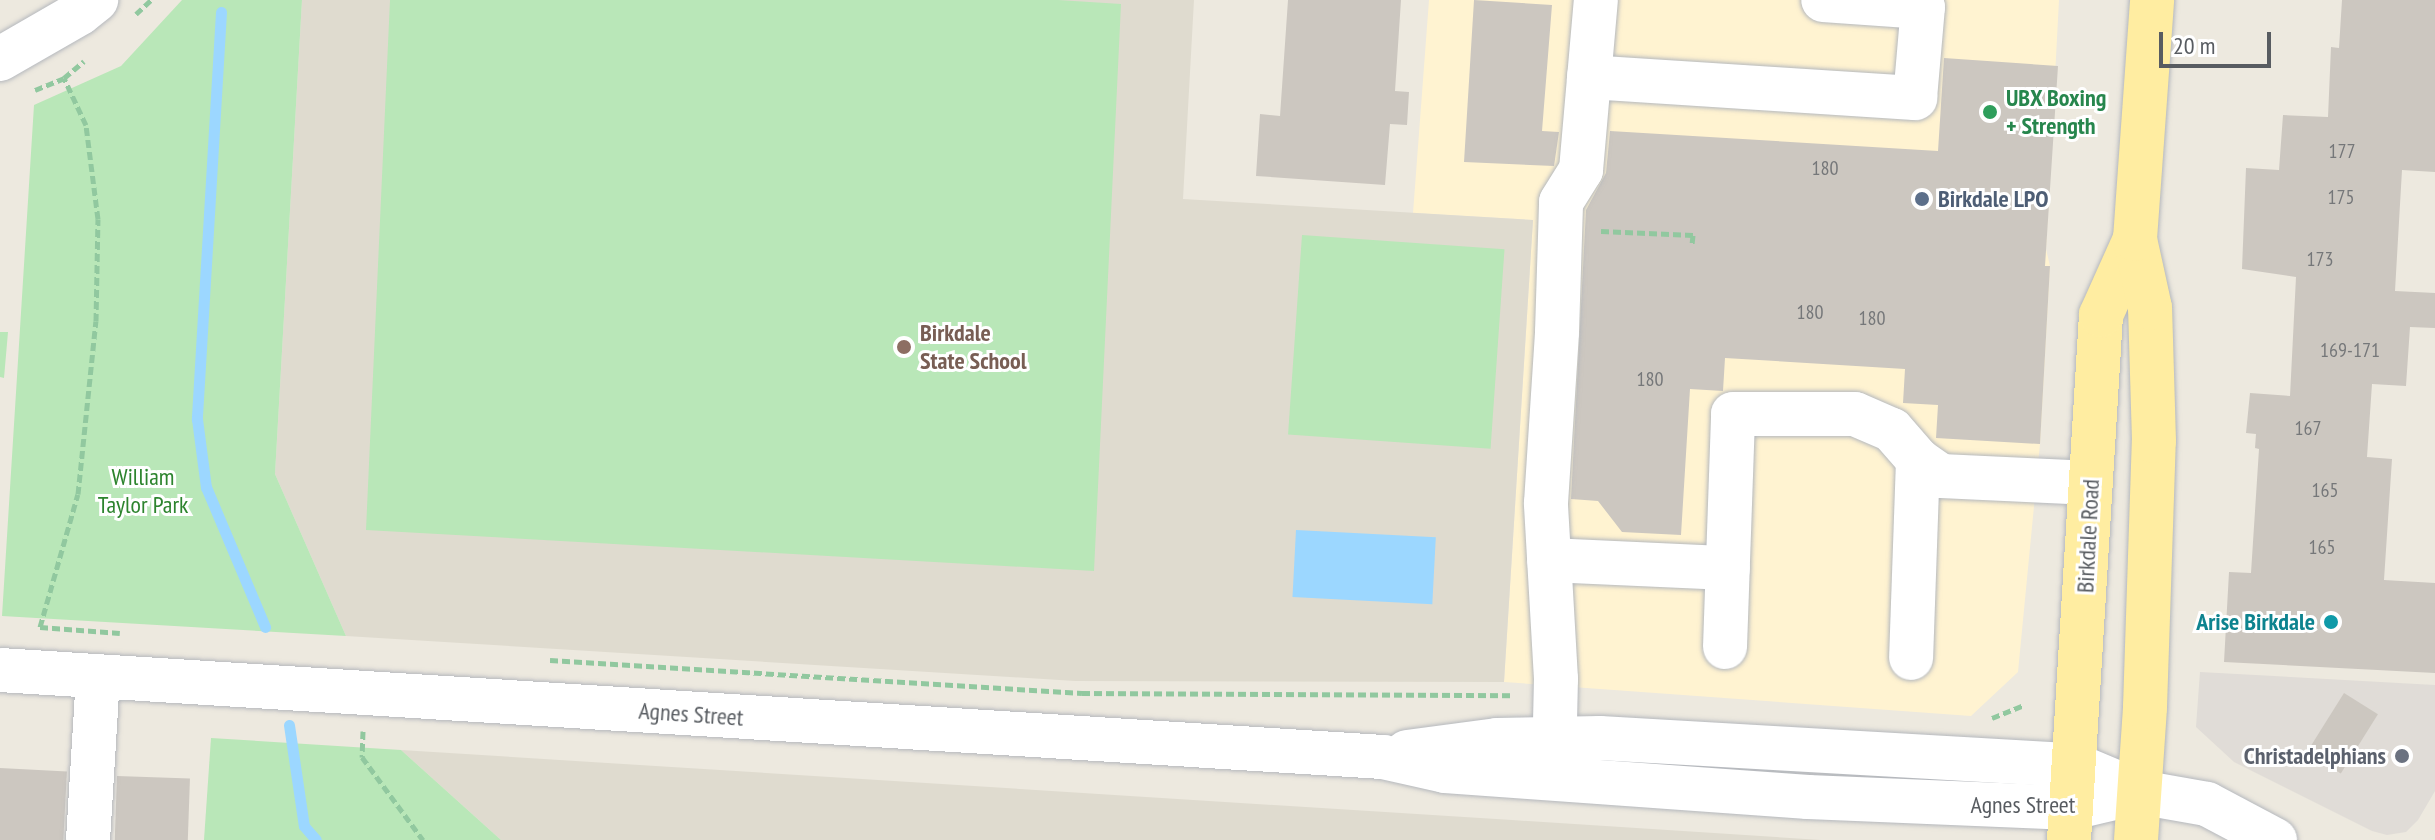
<!DOCTYPE html>
<html>
<head>
<meta charset="utf-8">
<style>
  body { margin:0 }
  #map { position:relative; width:2435px; height:840px; overflow:hidden; background:#ede9df; font-family:"PT Sans Narrow",sans-serif }
  div>[style] { position:absolute }
  .commercial>* { inset:0; background:#fff3d1 }
  .industrial>* { inset:0; background:#e0dcd7 }
  .education>* { inset:0; background:#dfdbcf }
  .green>* { inset:0; background:#b9e7b8; transform-origin:0 0 }
  .water>* { inset:0; background:#9cd7ff; transform-origin:0 0 }
  .stream>* { height:11px; margin:-5.5px; padding:0 5.5px; transform-origin:5.5px; border-radius:5.5px; background:#9cd7ff }
  .building>* { inset:0; background:#ccc7c0; transform-origin:0 0 }
  .path>* { height:5px; margin-top:-2.5px; transform-origin:0; background:repeating-linear-gradient(90deg,#91c89f 0 8px,transparent 0 12px) }
  .roads { filter:drop-shadow(0 0 2px #b5b8bd) drop-shadow(0 0 2px #b5b8bd) }
  .minor>* { height:44px; margin:-22px; padding:0 22px; transform-origin:22px; border-radius:22px; background:#fff }
  .major>* { height:44px; margin:-22px; padding:0 22px; transform-origin:22px; border-radius:22px; background:#ffeda1 }
  .dots>* { width:22px; height:22px; translate:-50% -50%; box-sizing:border-box; border:4px solid #fff; border-radius:50% }
  span { translate:-50% -50%; white-space:nowrap; text-align:center; line-height:1.15; -webkit-text-stroke:6px #fff; paint-order:stroke }
  .number-label { font-size:20px; color:#757779 }
  .number-label span { -webkit-text-stroke-width:0 }
  .leisure-label { font-size:24px; color:#27864d; font-weight:700 }
  .left { translate:0 -50%; text-align:left }
  .service-label { font-size:24px; color:#4e5e75; font-weight:700 }
  .education-label { font-size:24px; color:#785e54; font-weight:700 }
  .park-label { font-size:24px; color:#2d842e }
  .street-label { font-size:24px; color:#585c61 }
  .culture-label { font-size:24px; color:#0d838f; font-weight:700 }
  .right { translate:-100% -50%; text-align:right }
  .worship-label { font-size:24px; color:#5b616d; font-weight:700 }
  .scale { position:absolute; left:2159px; top:32px; width:112px; height:36px; box-sizing:border-box; border:4px solid #585c61; border-top:0; padding-left:10px; font-size:24px; line-height:28px; white-space:nowrap; color:#585c61; -webkit-text-stroke:6px #fff; paint-order:stroke }
</style>
</head>
<body>
<div id="map">
  <div class="commercial">
    <div style="clip-path:polygon(1429px 0,2059px 0,2046px 249px,2050px 266px,2040px 444px,2018px 672px,1971px 716px,1504px 682px,1533px 220px,1413px 213px)"></div>
  </div>
  <div class="industrial">
    <div style="clip-path:polygon(2200px 672px,2435px 685px,2435px 791px,2418px 820px,2406px 832px,2387px 835px,2372px 831px,2234px 762px,2196px 727px)"></div>
  </div>
  <div class="education">
    <div style="clip-path:polygon(302px 0,1194px 0,1183px 199px,1533px 220px,1504px 682px,1075px 681px,346px 636px,275px 474px)"></div>
    <div style="clip-path:polygon(401px 750px,1512px 820px,1821px 840px,501px 840px)"></div>
  </div>
  <div class="green">
    <div style="clip-path:polygon(182px 0,302px 0,275px 474px,346px 636px,2px 616px,34px 105px,121px 66px)"></div>
    <div style="clip-path:polygon(390px 0,1058px 0,1121px 4px,1094px 571px,366px 530px)"></div>
    <div style="left:1302px;top:235px;width:203px;height:200px;rotate:4deg"></div>
    <div style="clip-path:polygon(0 332px,8px 332px,4px 378px,0 377px)"></div>
    <div style="clip-path:polygon(211px 738px,401px 750px,501px 840px,204px 840px)"></div>
  </div>
  <div class="water">
    <div style="left:1296px;top:530px;width:140px;height:67px;rotate:3deg"></div>
  </div>
  <div class="stream">
    <div style="left:221px;top:12px;width:408px;rotate:93.4deg"></div>
    <div style="left:197px;top:419px;width:69px;rotate:82.5deg"></div>
    <div style="left:206px;top:487px;width:152px;rotate:67.1deg"></div>
    <div style="left:289px;top:725px;width:102px;rotate:81.6deg"></div>
    <div style="left:304px;top:826px;width:18px;rotate:49deg"></div>
  </div>
  <div class="building">
    <div style="clip-path:polygon(1288px 0,1401px 0,1395px 91px,1409px 92px,1407px 125px,1390px 124px,1385px 185px,1256px 176px,1260px 114px,1280px 116px)"></div>
    <div style="clip-path:polygon(1474px 0,1552px 5px,1542px 131px,1559px 132px,1554px 166px,1464px 162px)"></div>
    <div style="clip-path:polygon(2342px 0,2435px 0,2435px 172px,2402px 170px,2395px 291px,2435px 293px,2435px 328px,2410px 327px,2406px 386px,2372px 384px,2367px 457px,2392px 459px,2384px 580px,2435px 583px,2435px 673px,2224px 662px,2229px 572px,2251px 573px,2259px 449px,2255px 448px,2256px 434px,2246px 433px,2250px 393px,2290px 396px,2296px 277px,2242px 269px,2246px 168px,2279px 170px,2283px 115px,2328px 117px,2331px 47px,2339px 48px)"></div>
    <div style="clip-path:polygon(1944px 58px,2058px 66px,2045px 266px,2050px 266px,2040px 444px,1936px 438px,1938px 405px,1903px 403px,1905px 369px,1725px 358px,1723px 391px,1690px 389px,1681px 535px,1622px 532px,1598px 501px,1571px 499px,1586px 210px,1606px 173px,1610px 131px,1938px 151px)"></div>
    <div style="left:2344px;top:693px;width:40px;height:70px;rotate:32deg"></div>
    <div style="left:0;top:768px;width:67px;height:72px;rotate:3deg"></div>
    <div style="left:117px;top:776px;width:73px;height:64px;rotate:2deg"></div>
  </div>
  <div class="path">
    <div style="left:136px;top:14px;width:21px;rotate:-43deg"></div>
    <div style="left:35px;top:90px;width:31px;rotate:-22deg"></div>
    <div style="left:64px;top:78px;width:26px;rotate:-40deg"></div>
    <div style="left:1601px;top:231px;width:92px;rotate:2.5deg"></div>
    <div style="left:1693px;top:235px;width:9px;rotate:96deg"></div>
    <div style="left:40px;top:627px;width:80px;rotate:4.3deg"></div>
    <div style="left:40px;top:627px;width:138px;rotate:-74.1deg"></div>
    <div style="left:78px;top:494px;width:174px;rotate:-84.1deg"></div>
    <div style="left:96px;top:321px;width:102px;rotate:-88.9deg"></div>
    <div style="left:98px;top:219px;width:95px;rotate:-97.3deg"></div>
    <div style="left:86px;top:125px;width:52px;rotate:-115.1deg"></div>
    <div style="left:550px;top:660px;width:533px;rotate:3.55deg"></div>
    <div style="left:1082px;top:693px;width:432px;rotate:0.3deg"></div>
    <div style="left:1992px;top:718px;width:35px;rotate:-22deg"></div>
    <div style="left:363px;top:731px;width:26px;rotate:92deg"></div>
    <div style="left:362px;top:757px;width:103px;rotate:53.7deg"></div>
  </div>
  <div class="roads">
    <div class="minor">
      <div style="left:0;top:59px;width:92px;rotate:-29.9deg"></div>
      <div style="left:80px;top:13px;width:21px;rotate:-39deg"></div>
      <div style="left:1589px;top:77px;width:327px;rotate:3.7deg"></div>
      <div style="left:1915px;top:98px;width:91px;rotate:-85deg"></div>
      <div style="left:1923px;top:7px;width:100px;rotate:-176deg"></div>
      <div style="left:1918px;top:460px;width:28px;rotate:35deg"></div>
      <div style="left:1941px;top:476px;width:150px;rotate:2.7deg"></div>
      <div style="left:1549px;top:560px;width:179px;rotate:2.6deg"></div>
      <div style="left:1725px;top:647px;width:233px;rotate:-88deg"></div>
      <div style="left:1733px;top:414px;width:122px"></div>
      <div style="left:1855px;top:414px;width:40px;rotate:23.4deg"></div>
      <div style="left:1892px;top:430px;width:40px;rotate:49deg"></div>
      <div style="left:1918px;top:460px;width:198px;rotate:92deg"></div>
      <div style="left:0;top:670px;width:1386px;rotate:3.6deg"></div>
      <div style="left:1383px;top:757px;width:64px;rotate:12.7deg"></div>
      <div style="left:1445px;top:771px;width:364px;rotate:4.1deg"></div>
      <div style="left:1808px;top:797px;width:264px;rotate:2.4deg"></div>
      <div style="left:2072px;top:808px;width:69px;rotate:-13.4deg"></div>
      <div style="left:1407px;top:752px;width:91px;rotate:-7.6deg"></div>
      <div style="left:1497px;top:740px;width:103px;rotate:-1.1deg"></div>
      <div style="left:1600px;top:738px;width:476px;rotate:3.3deg"></div>
      <div style="left:2075px;top:765px;width:69px;rotate:22.9deg"></div>
      <div style="left:2139px;top:792px;width:69px;rotate:10deg"></div>
      <div style="left:2207px;top:804px;width:77px;rotate:27.9deg"></div>
      <div style="left:1554px;top:766px;width:87px;rotate:-88.7deg"></div>
      <div style="left:1556px;top:679px;width:176px;rotate:-93.3deg"></div>
      <div style="left:1546px;top:503px;width:171px;rotate:-86.3deg"></div>
      <div style="left:1557px;top:332px;width:130px;rotate:-88.2deg"></div>
      <div style="left:1561px;top:202px;width:38px;rotate:-58deg"></div>
      <div style="left:1581px;top:170px;width:171px;rotate:-85deg"></div>
      <div style="left:88px;top:840px;width:164px;rotate:-86.5deg"></div>
    </div>
    <div class="major">
      <div style="left:2069px;top:840px;width:526px;rotate:-86.51deg"></div>
      <div style="left:2101px;top:315px;width:83px;rotate:-65.9deg"></div>
      <div style="left:2136px;top:840px;width:133px;rotate:-86.1deg"></div>
      <div style="left:2145px;top:707px;width:266px;rotate:-88.1deg"></div>
      <div style="left:2154px;top:441px;width:133px;rotate:-91.7deg"></div>
      <div style="left:2150px;top:308px;width:71px;rotate:-102.3deg"></div>
      <div style="left:2135px;top:239px;width:240px;rotate:-85.9deg"></div>
    </div>
  </div>
  <div class="dots">
    <div style="left:1990px;top:112px;background:#2e9e5b"></div>
    <div style="left:1922px;top:199px;background:#5c6f8a"></div>
    <div style="left:904px;top:347px;background:#8d6e63"></div>
    <div style="left:2331px;top:622px;background:#0f9aa8"></div>
    <div style="left:2402px;top:756px;background:#6b7280"></div>
  </div>
  <div class="number-label">
    <span style="left:2342px;top:151px">177</span>
    <span style="left:1825px;top:168px">180</span>
    <span style="left:2341px;top:197px">175</span>
    <span style="left:2320px;top:259px">173</span>
    <span style="left:1810px;top:312px">180</span>
    <span style="left:1872px;top:318px">180</span>
    <span style="left:2350px;top:350px">169-171</span>
    <span style="left:1650px;top:379px">180</span>
    <span style="left:2308px;top:428px">167</span>
    <span style="left:2325px;top:490px">165</span>
    <span style="left:2322px;top:547px">165</span>
  </div>
  <div class="leisure-label">
    <span class="left" style="left:2006px;top:112px">UBX Boxing<br>+ Strength</span>
  </div>
  <div class="service-label">
    <span class="left" style="left:1938px;top:199px">Birkdale LPO</span>
  </div>
  <div class="education-label">
    <span class="left" style="left:920px;top:347px">Birkdale<br>State School</span>
  </div>
  <div class="park-label">
    <span style="left:143px;top:491px">William<br>Taylor Park</span>
  </div>
  <div class="street-label">
    <span style="left:2088px;top:536px;rotate:-87deg">Birkdale Road</span>
    <span style="left:691px;top:714px;rotate:4deg">Agnes Street</span>
    <span style="left:2023px;top:805px">Agnes Street</span>
  </div>
  <div class="culture-label">
    <span class="right" style="left:2315px;top:622px">Arise Birkdale</span>
  </div>
  <div class="worship-label">
    <span class="right" style="left:2386px;top:756px">Christadelphians</span>
  </div>
  <div class="scale">20 m</div>
</div>
</body>
</html>
